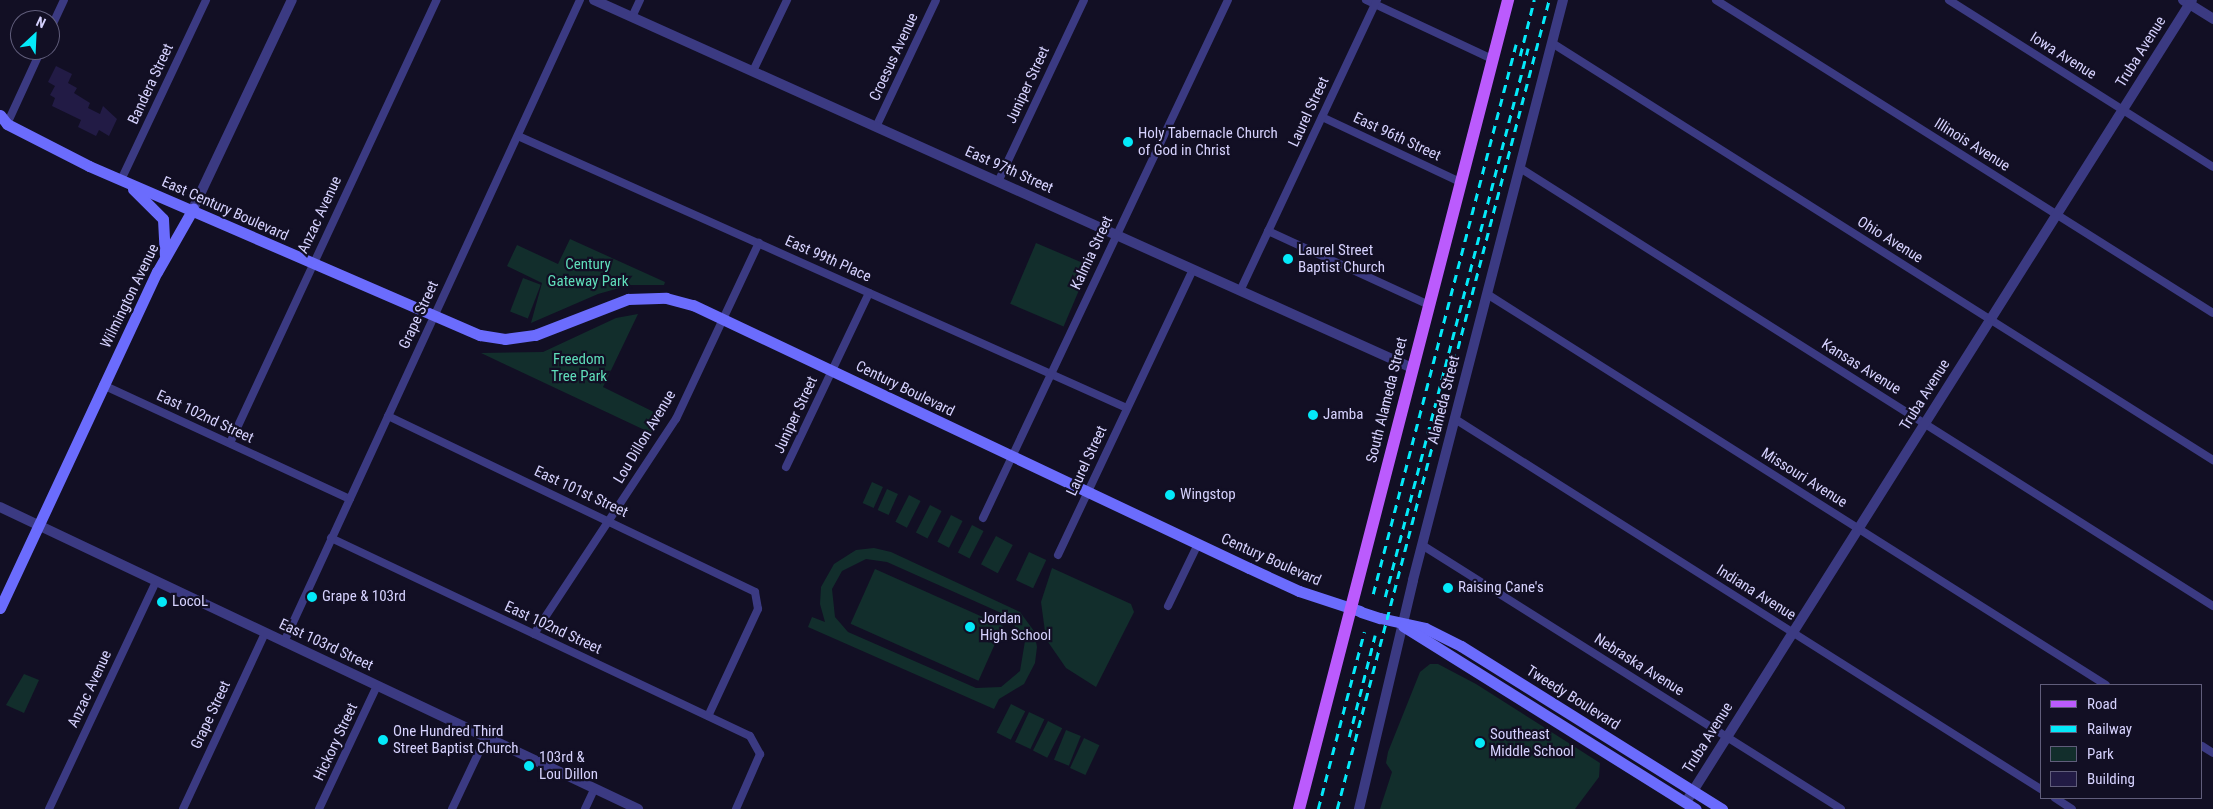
<!DOCTYPE html>
<html>
<head>
<meta charset="utf-8">
<style>
  body { margin:0 }
  #map { position:relative; width:2213px; height:809px; overflow:hidden; background:#120f24; font-family:"Roboto Condensed",sans-serif }
  div>[style] { position:absolute }
  .green>* { inset:0; background:#122e2c; transform-origin:0 0 }
  .building>* { inset:0; background:#221b45 }
  .minor>* { height:8px; margin:-4px; padding:0 4px; transform-origin:4px; border-radius:4px; background:#3b3a82 }
  .tertiary>* { height:10px; margin:-5px; padding:0 5px; transform-origin:5px; border-radius:5px; background:#3b3a82 }
  .secondary>* { height:11px; margin:-5.5px; padding:0 5.5px; transform-origin:5.5px; border-radius:5.5px; background:#6b6cfd }
  .primary>* { height:12px; margin:-6px; padding:0 6px; transform-origin:6px; border-radius:6px; background:#bb5bfd }
  .rail>* { height:2.5px; margin-top:-1.25px; transform-origin:0; background:repeating-linear-gradient(90deg,#04e9f9 0 8px,transparent 0 14px) }
  .secondary-bridge>* { height:11px; margin:-5.5px; padding:0 5.5px; transform-origin:5.5px; border-radius:5.5px; background:#6b6cfd }
  .dots>* { width:14px; height:14px; translate:-50% -50%; box-sizing:border-box; border:2px solid #120f24; border-radius:50% }
  span { translate:-50% -50%; white-space:nowrap; text-align:center; line-height:1.15; -webkit-text-stroke:4.5px #120f24; paint-order:stroke }
  .street-label { font-size:15px; color:#d6d2fe }
  .poi-label { font-size:15px; color:#d6d2fe }
  .left { translate:0 -50%; text-align:left }
  .park-label { font-size:15px; color:#5fdeba }
  .legend { position:absolute; left:2040px; top:684px; width:162px; height:115px; box-sizing:border-box; background:#120f24; border:1px solid #605d7b; margin:0; padding:6px 9px; list-style:none; font-size:15px; color:#d6d2fe }
  .legend li { display:flex; align-items:center; gap:10px; height:25px }
  .legend b { width:25px; border:1px solid #605d7b }
  .north { position:absolute; left:10px; top:10px; width:50px; height:50px; box-sizing:border-box; background:#120f24; border:1px solid #605d7b; border-radius:50%; rotate:25deg; font-size:14px; font-weight:700; line-height:20px; text-align:center; color:#d6d2fe }
  .north::after { content:''; display:block; margin:auto; width:18px; height:22px; background:#04e9f9; clip-path:polygon(50% 0,100% 100%,50% 72%,0 100%) }
</style>
</head>
<body>
<div id="map">
  <div class="green">
    <div style="clip-path:polygon(570px 239px,665px 282px,664px 285px,630px 285px,598px 294px,531px 323px,542px 283px,507px 266px,517px 245px,558px 264px)"></div>
    <div style="left:1036px;top:243px;width:58px;height:66px;rotate:23deg"></div>
    <div style="left:523px;top:278px;width:19px;height:36px;rotate:21deg"></div>
    <div style="clip-path:polygon(638px 314px,603px 387px,662px 416px,651px 433px,481px 353px,543px 352px,616px 318px)"></div>
    <div style="left:872px;top:482px;width:12px;height:23px;rotate:24deg"></div>
    <div style="left:887px;top:489px;width:12px;height:23px;rotate:24deg"></div>
    <div style="left:909px;top:495px;width:13px;height:30px;rotate:27deg"></div>
    <div style="left:930px;top:505px;width:13px;height:31px;rotate:27deg"></div>
    <div style="left:951px;top:515px;width:13px;height:30px;rotate:27deg"></div>
    <div style="left:972px;top:525px;width:13px;height:31px;rotate:27deg"></div>
    <div style="left:996px;top:536px;width:19px;height:32px;rotate:28deg"></div>
    <div style="clip-path:polygon(evenodd,874px 548px,891px 552px,1020px 612px,1034px 631px,1037px 647px,1035px 663px,1024px 684px,999px 699px,994px 709px,808px 627px,812px 617px,825px 622px,820px 604px,821px 587px,834px 564px,856px 550px,874px 548px,866px 559px,887px 562px,1008px 616px,1025px 641px,1020px 671px,1001px 687px,976px 688px,848px 632px,835px 617px,832px 589px,842px 571px,866px 559px)"></div>
    <div style="left:1029px;top:552px;width:19px;height:31px;rotate:25deg"></div>
    <div style="clip-path:polygon(1052px 568px,1131px 604px,1134px 612px,1096px 687px,1066px 668px,1046px 639px,1041px 602px)"></div>
    <div style="left:875px;top:569px;width:140px;height:60px;rotate:24deg"></div>
    <div style="clip-path:polygon(1430px 664px,1438px 664px,1476px 684px,1600px 763px,1599px 777px,1575px 809px,1380px 809px,1392px 772px,1386px 763px,1388px 752px,1420px 672px)"></div>
    <div style="clip-path:polygon(24px 674px,39px 680px,24px 713px,6px 705px)"></div>
    <div style="left:1011px;top:704px;width:16px;height:32px;rotate:27deg"></div>
    <div style="left:1029px;top:712px;width:17px;height:33px;rotate:25deg"></div>
    <div style="left:1048px;top:721px;width:16px;height:33px;rotate:27deg"></div>
    <div style="left:1066px;top:730px;width:16px;height:32px;rotate:22deg"></div>
    <div style="left:1084px;top:738px;width:17px;height:33px;rotate:25deg"></div>
  </div>
  <div class="building">
    <div style="clip-path:polygon(56px 66px,72px 74px,68px 83px,77px 88px,74px 93px,90px 103px,88px 108px,100px 114px,103px 106px,117px 119px,109px 136px,99px 130px,96px 136px,78px 127px,81px 120px,52px 106px,55px 98px,50px 95px,55px 86px,48px 82px)"></div>
  </div>
  <div class="minor">
    <div style="left:1366px;top:0;width:139px;rotate:25.1deg"></div>
    <div style="left:1716px;top:0;width:587px;rotate:32.2deg"></div>
    <div style="left:1949px;top:0;width:312px;rotate:32.3deg"></div>
    <div style="left:632px;top:17px;width:19px;rotate:-65deg"></div>
    <div style="left:50px;top:30px;width:33px;rotate:-65deg"></div>
    <div style="left:1552px;top:43px;width:782px;rotate:32.25deg"></div>
    <div style="left:753px;top:71px;width:79px;rotate:-64.4deg"></div>
    <div style="left:1322px;top:117px;width:153px;rotate:25.2deg"></div>
    <div style="left:7px;top:124px;width:81px;rotate:-65.3deg"></div>
    <div style="left:876px;top:127px;width:140px;rotate:-64.7deg"></div>
    <div style="left:518px;top:136px;width:667px;rotate:24.07deg"></div>
    <div style="left:1520px;top:168px;width:820px;rotate:32.29deg"></div>
    <div style="left:121px;top:180px;width:199px;rotate:-64.7deg"></div>
    <div style="left:998px;top:182px;width:201px;rotate:-64.7deg"></div>
    <div style="left:1268px;top:231px;width:177px;rotate:24.7deg"></div>
    <div style="left:1240px;top:291px;width:322px;rotate:-64.8deg"></div>
    <div style="left:1487px;top:294px;width:732px;rotate:32.28deg"></div>
    <div style="left:103px;top:385px;width:272px;rotate:24.8deg"></div>
    <div style="left:388px;top:416px;width:407px;rotate:25.6deg"></div>
    <div style="left:755px;top:592px;width:17px;rotate:80deg"></div>
    <div style="left:758px;top:609px;width:118px;rotate:115deg"></div>
    <div style="left:1455px;top:419px;width:694px;rotate:32.29deg"></div>
    <div style="left:230px;top:443px;width:489px;rotate:-65deg"></div>
    <div style="left:786px;top:467px;width:193px;rotate:-64.5deg"></div>
    <div style="left:983px;top:518px;width:573px;rotate:-64.69deg"></div>
    <div style="left:331px;top:538px;width:463px;rotate:25.3deg"></div>
    <div style="left:750px;top:736px;width:21px;rotate:61deg"></div>
    <div style="left:760px;top:754px;width:60px;rotate:113.6deg"></div>
    <div style="left:1422px;top:545px;width:495px;rotate:32.2deg"></div>
    <div style="left:1058px;top:555px;width:315px;rotate:-64.7deg"></div>
    <div style="left:1168px;top:606px;width:69px;rotate:-64.2deg"></div>
    <div style="left:534px;top:634px;width:258px;rotate:-56.6deg"></div>
    <div style="left:676px;top:419px;width:195px;rotate:-64.8deg"></div>
    <div style="left:284px;top:642px;width:707px;rotate:-65.25deg"></div>
    <div style="left:2202px;top:746px;width:13px;rotate:32deg"></div>
    <div style="left:2055px;top:798px;width:20px;rotate:33deg"></div>
    <div style="left:49px;top:809px;width:251px;rotate:-64.8deg"></div>
    <div style="left:183px;top:809px;width:194px;rotate:-65deg"></div>
    <div style="left:319px;top:809px;width:136px;rotate:-64.8deg"></div>
    <div style="left:452px;top:809px;width:80px;rotate:-64.7deg"></div>
    <div style="left:585px;top:809px;width:23px;rotate:-65deg"></div>
  </div>
  <div class="tertiary">
    <div style="left:594px;top:0;width:897px;rotate:24.22deg"></div>
    <div style="left:2183px;top:0;width:36px;rotate:32deg"></div>
    <div style="left:193px;top:209px;width:231px;rotate:-64.7deg"></div>
    <div style="left:0;top:507px;width:706px;rotate:25.33deg"></div>
    <div style="left:1686px;top:802px;width:948px;rotate:-57.75deg"></div>
    <div style="left:1359px;top:809px;width:235px;rotate:-76.7deg"></div>
    <div style="left:1413px;top:580px;width:599px;rotate:-75.5deg"></div>
  </div>
  <div class="secondary">
    <div style="left:0;top:115px;width:11px;rotate:52deg"></div>
    <div style="left:7px;top:124px;width:92px;rotate:27.1deg"></div>
    <div style="left:89px;top:166px;width:426px;rotate:23.4deg"></div>
    <div style="left:480px;top:335px;width:25px;rotate:9deg"></div>
    <div style="left:505px;top:339px;width:30px;rotate:-8deg"></div>
    <div style="left:535px;top:335px;width:100px;rotate:-21.2deg"></div>
    <div style="left:628px;top:299px;width:38px;rotate:-2deg"></div>
    <div style="left:666px;top:298px;width:28px;rotate:15deg"></div>
    <div style="left:693px;top:305px;width:615px;rotate:25.32deg"></div>
    <div style="left:1249px;top:568px;width:55px;rotate:24.7deg"></div>
    <div style="left:1299px;top:591px;width:64px;rotate:18.2deg"></div>
    <div style="left:133px;top:189px;width:42px;rotate:45deg"></div>
    <div style="left:163px;top:219px;width:36px;rotate:87deg"></div>
    <div style="left:0;top:608px;width:371px;rotate:-65deg"></div>
    <div style="left:157px;top:272px;width:73px;rotate:-60.3deg"></div>
    <div style="left:1380px;top:618px;width:46px;rotate:12.5deg"></div>
    <div style="left:1425px;top:628px;width:40px;rotate:26.6deg"></div>
    <div style="left:1461px;top:646px;width:308px;rotate:32deg"></div>
    <div style="left:1403px;top:626px;width:345px;rotate:32deg"></div>
  </div>
  <div class="primary">
    <div style="left:1299px;top:809px;width:836px;rotate:-75.51deg"></div>
  </div>
  <div class="rail">
    <div style="left:1520px;top:56px;width:58px;rotate:-76deg"></div>
    <div style="left:1373px;top:594px;width:568px;rotate:-75.43deg"></div>
    <div style="left:1385px;top:597px;width:567px;rotate:-75.4deg"></div>
    <div style="left:1349px;top:737px;width:105px;rotate:-75.7deg"></div>
    <div style="left:1318px;top:809px;width:183px;rotate:-75.4deg"></div>
    <div style="left:1337px;top:809px;width:836px;rotate:-75.32deg"></div>
  </div>
  <div class="secondary-bridge">
    <div style="left:1361px;top:612px;width:20px;rotate:18deg"></div>
  </div>
  <div class="dots">
    <div style="left:1128px;top:142px;background:#04e9f9"></div>
    <div style="left:1288px;top:259px;background:#04e9f9"></div>
    <div style="left:1313px;top:415px;background:#04e9f9"></div>
    <div style="left:1170px;top:495px;background:#04e9f9"></div>
    <div style="left:1448px;top:588px;background:#04e9f9"></div>
    <div style="left:312px;top:597px;background:#04e9f9"></div>
    <div style="left:162px;top:602px;background:#04e9f9"></div>
    <div style="left:970px;top:627px;background:#04e9f9"></div>
    <div style="left:383px;top:740px;background:#04e9f9"></div>
    <div style="left:1480px;top:743px;background:#04e9f9"></div>
    <div style="left:529px;top:766px;background:#04e9f9"></div>
  </div>
  <div class="street-label">
    <span style="left:2141px;top:52px;rotate:-58deg">Truba Avenue</span>
    <span style="left:2063px;top:56px;rotate:32deg">Iowa Avenue</span>
    <span style="left:894px;top:57px;rotate:-65deg">Croesus Avenue</span>
    <span style="left:151px;top:84px;rotate:-65deg">Bandera Street</span>
    <span style="left:1028px;top:85px;rotate:-65deg">Juniper Street</span>
    <span style="left:1309px;top:112px;rotate:-65deg">Laurel Street</span>
    <span style="left:1397px;top:137px;rotate:25deg">East 96th Street</span>
    <span style="left:1972px;top:145px;rotate:32deg">Illinois Avenue</span>
    <span style="left:1009px;top:170px;rotate:24deg">East 97th Street</span>
    <span style="left:225px;top:209px;rotate:24deg">East Century Boulevard</span>
    <span style="left:320px;top:215px;rotate:-65deg">Anzac Avenue</span>
    <span style="left:1890px;top:240px;rotate:32deg">Ohio Avenue</span>
    <span style="left:1092px;top:253px;rotate:-65deg">Kalmia Street</span>
    <span style="left:828px;top:259px;rotate:24deg">East 99th Place</span>
    <span style="left:130px;top:296px;rotate:-64deg">Wilmington Avenue</span>
    <span style="left:419px;top:315px;rotate:-65deg">Grape Street</span>
    <span style="left:1861px;top:367px;rotate:32deg">Kansas Avenue</span>
    <span style="left:905px;top:389px;rotate:26deg">Century Boulevard</span>
    <span style="left:1925px;top:395px;rotate:-58deg">Truba Avenue</span>
    <span style="left:1387px;top:400px;rotate:-76deg">South Alameda Street</span>
    <span style="left:1444px;top:400px;rotate:-76deg">Alameda Street</span>
    <span style="left:796px;top:415px;rotate:-65deg">Juniper Street</span>
    <span style="left:205px;top:417px;rotate:25deg">East 102nd Street</span>
    <span style="left:645px;top:437px;rotate:-59deg">Lou Dillon Avenue</span>
    <span style="left:1087px;top:461px;rotate:-65deg">Laurel Street</span>
    <span style="left:1804px;top:478px;rotate:32deg">Missouri Avenue</span>
    <span style="left:581px;top:492px;rotate:25deg">East 101st Street</span>
    <span style="left:1271px;top:560px;rotate:24deg">Century Boulevard</span>
    <span style="left:1756px;top:593px;rotate:32deg">Indiana Avenue</span>
    <span style="left:553px;top:628px;rotate:25deg">East 102nd Street</span>
    <span style="left:326px;top:645px;rotate:25deg">East 103rd Street</span>
    <span style="left:1639px;top:665px;rotate:32deg">Nebraska Avenue</span>
    <span style="left:90px;top:689px;rotate:-65deg">Anzac Avenue</span>
    <span style="left:1573px;top:698px;rotate:32deg">Tweedy Boulevard</span>
    <span style="left:211px;top:715px;rotate:-65deg">Grape Street</span>
    <span style="left:1708px;top:738px;rotate:-58deg">Truba Avenue</span>
    <span style="left:336px;top:742px;rotate:-65deg">Hickory Street</span>
  </div>
  <div class="poi-label">
    <span class="left" style="left:1138px;top:142px">Holy Tabernacle Church<br>of God in Christ</span>
    <span class="left" style="left:1298px;top:259px">Laurel Street<br>Baptist Church</span>
    <span class="left" style="left:1323px;top:415px">Jamba</span>
    <span class="left" style="left:1180px;top:495px">Wingstop</span>
    <span class="left" style="left:1458px;top:588px">Raising Cane's</span>
    <span class="left" style="left:322px;top:597px">Grape &amp; 103rd</span>
    <span class="left" style="left:172px;top:602px">LocoL</span>
    <span class="left" style="left:980px;top:627px">Jordan<br>High School</span>
    <span class="left" style="left:393px;top:740px">One Hundred Third<br>Street Baptist Church</span>
    <span class="left" style="left:1490px;top:743px">Southeast<br>Middle School</span>
    <span class="left" style="left:539px;top:766px">103rd &amp;<br>Lou Dillon</span>
  </div>
  <div class="park-label">
    <span style="left:588px;top:273px">Century<br>Gateway Park</span>
    <span style="left:579px;top:368px">Freedom<br>Tree Park</span>
  </div>
  <ul class="legend">
  <li><b style="height:6px;background:#bb5bfd"></b>Road</li>
  <li><b style="height:6px;background:#04e9f9"></b>Railway</li>
  <li><b style="height:14px;background:#122e2c"></b>Park</li>
  <li><b style="height:14px;background:#221b45"></b>Building</li>
  </ul>
  <div class="north">N</div>
</div>
</body>
</html>
